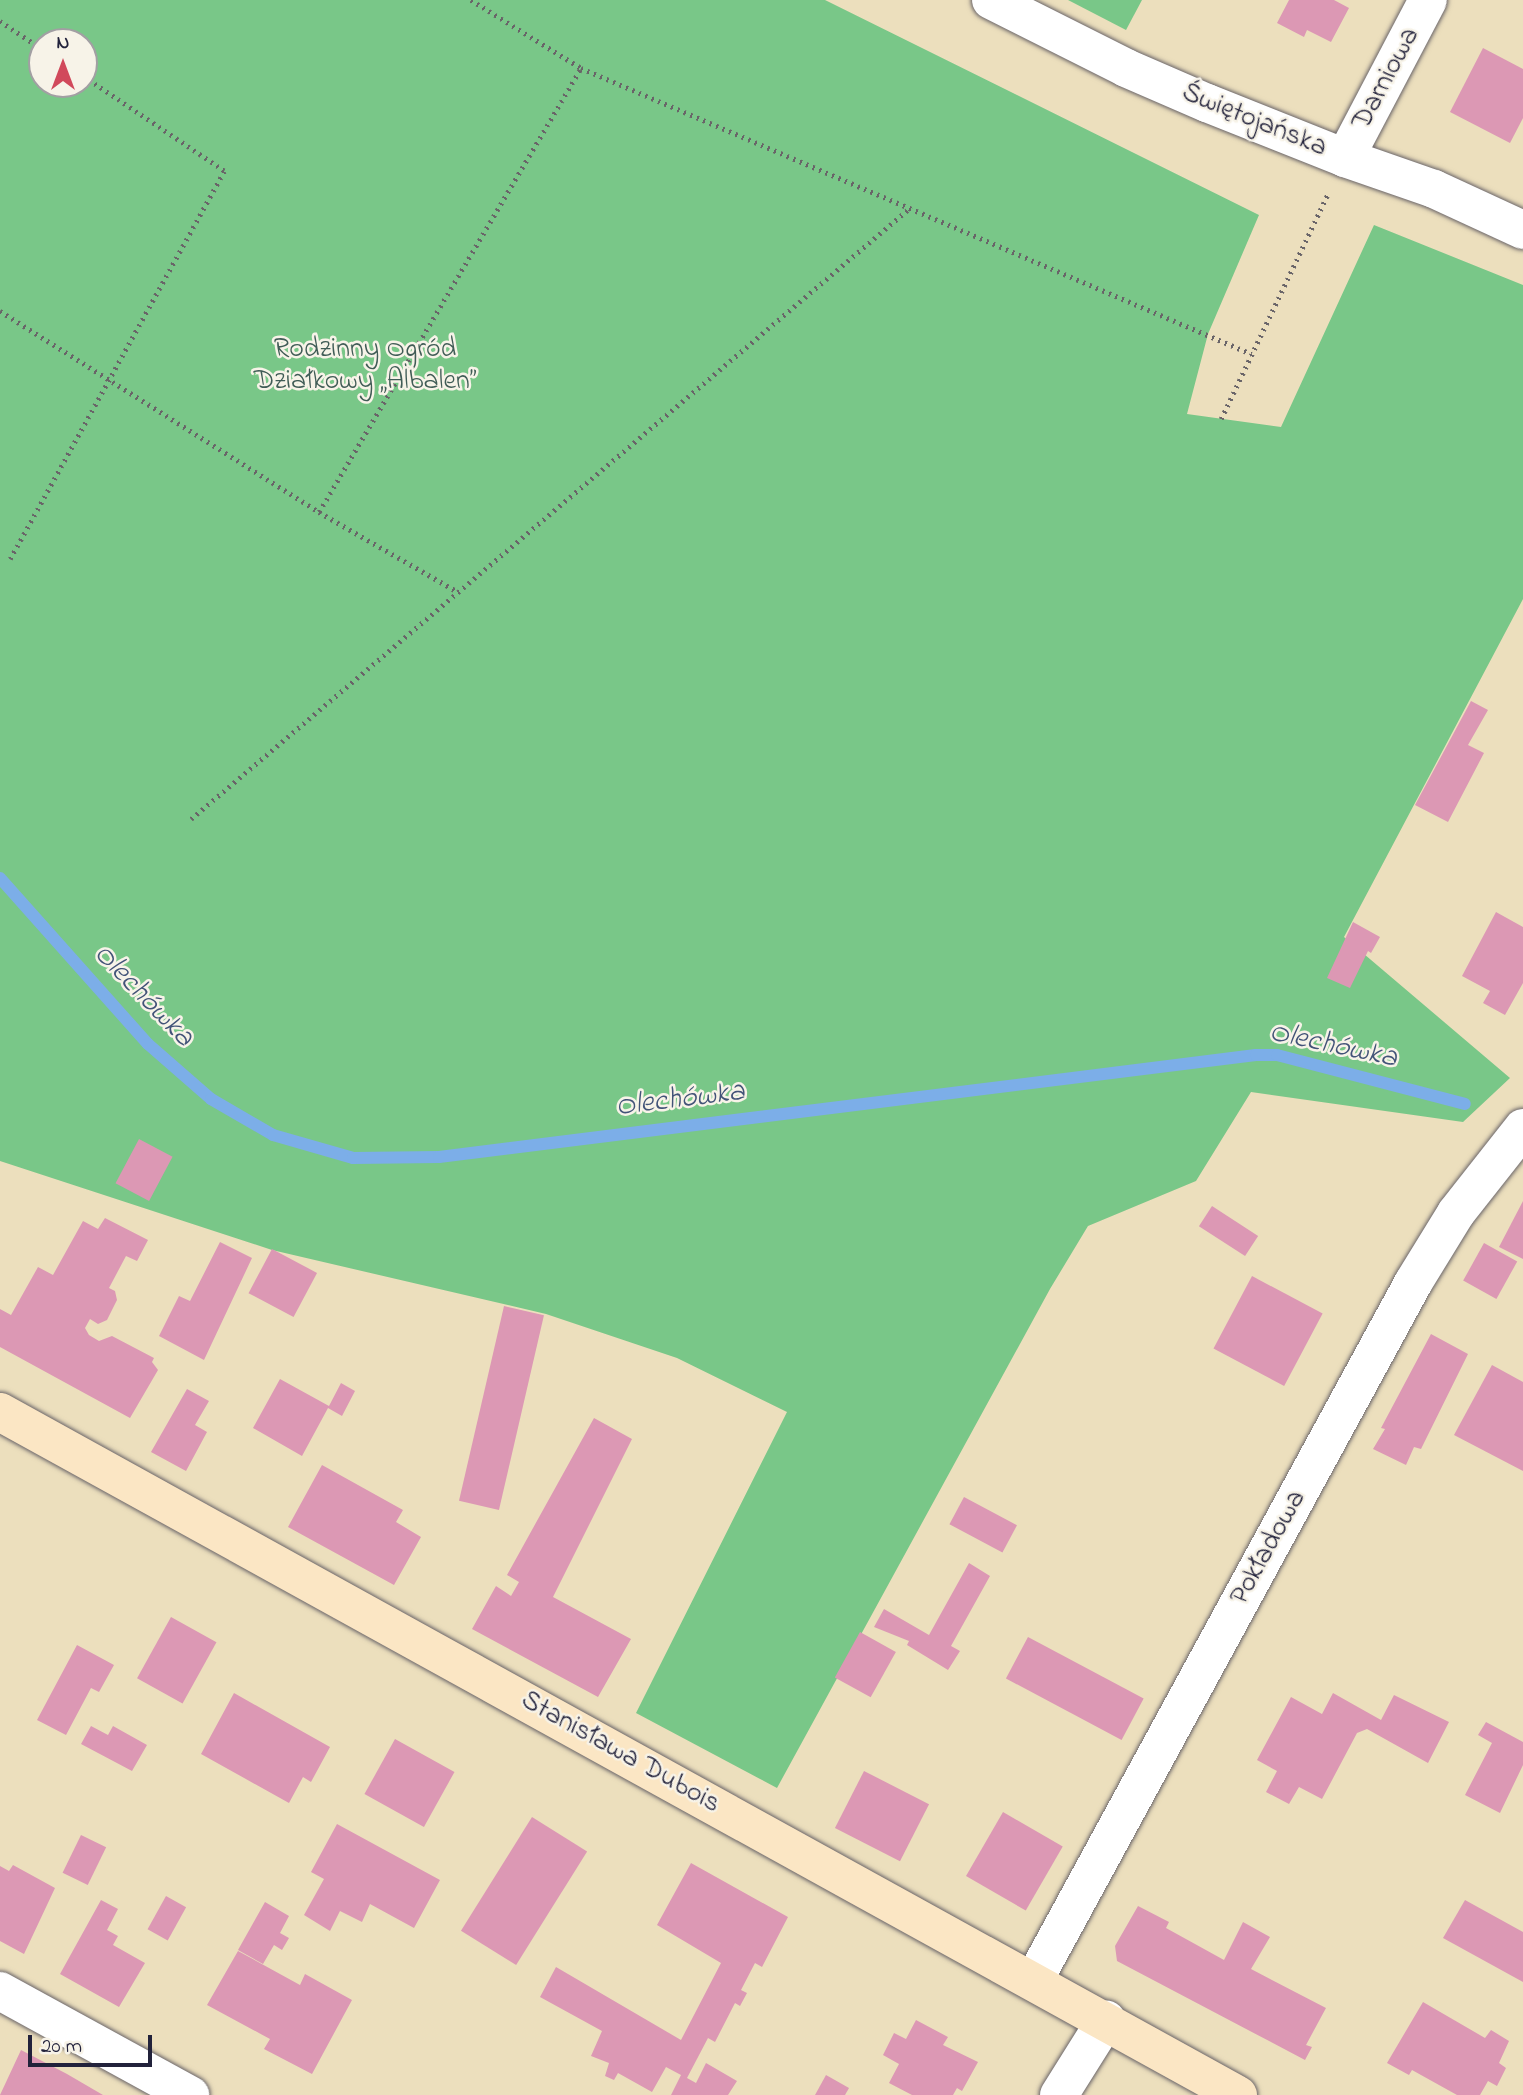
<!DOCTYPE html>
<html>
<head>
<meta charset="utf-8">
<style>
  body { margin:0 }
  #map { position:relative; width:1523px; height:2095px; overflow:hidden; background:#ecdfbd; font-family:"Indie Flower",sans-serif }
  div>[style] { position:absolute }
  .green>* { inset:0; background:#79c788 }
  .stream>* { height:12px; margin:-6px; padding:0 6px; transform-origin:6px; border-radius:6px; background:#7caee8 }
  .building>* { inset:0; background:#dc98b4; transform-origin:0 0 }
  .path>* { height:4.5px; margin-top:-2.25px; transform-origin:0; background:repeating-linear-gradient(90deg,#696468 0 2px,transparent 0 7px) }
  .roads { filter:drop-shadow(0 0 2px #696468) drop-shadow(0 0 2px #696468) }
  .street>* { height:38px; margin:-19px; padding:0 19px; transform-origin:19px; border-radius:19px; background:#fff }
  .secondary>* { height:38px; margin:-19px; padding:0 19px; transform-origin:19px; border-radius:19px; background:#fbe6c4 }
  span { translate:-50% -50%; white-space:nowrap; text-align:center; line-height:1.15; -webkit-text-stroke:5px #f7f3e8; paint-order:stroke }
  .street-label { font-size:28px; color:#22223b }
  .park-label { font-size:28px; color:#405c56 }
  .water-label { font-size:30px; color:#425378; font-style:italic }
  .north { position:absolute; left:28px; top:28px; width:70px; height:70px; box-sizing:border-box; background:#f7f3e8; border:2px solid #a29fa3; border-radius:50%; rotate:0deg; font-size:19px; font-weight:700; line-height:28px; text-align:center; color:#22223b }
  .north::after { content:''; display:block; margin:auto; width:24px; height:32px; background:#d1495b; clip-path:polygon(50% 0,100% 100%,50% 72%,0 100%) }
  .scale { position:absolute; left:28px; top:2035px; width:124px; height:32px; box-sizing:border-box; border:4px solid #22223b; border-top:0; padding-left:9px; font-size:21px; line-height:24px; white-space:nowrap; color:#22223b; -webkit-text-stroke:5px #f7f3e8; paint-order:stroke }
</style>
</head>
<body>
<div id="map">
  <div class="green">
    <div style="clip-path:polygon(evenodd,0 0,825px 0,1259px 215px,1208px 334px,1187px 414px,1281px 427px,1374px 225px,1523px 285px,1523px 599px,1344px 937px,1510px 1078px,1463px 1122px,1251px 1092px,1196px 1181px,1088px 1226px,1050px 1289px,777px 1788px,636px 1713px,787px 1412px,677px 1358px,546px 1314px,272px 1250px,0 1161px,0 0,42px 42px,84px 42px,84px 84px,42px 84px,42px 42px)"></div>
    <div style="clip-path:polygon(1068px 0,1142px 0,1126px 30px)"></div>
  </div>
  <div class="stream">
    <div style="left:0;top:878px;width:222px;rotate:48.3deg"></div>
    <div style="left:148px;top:1044px;width:84px;rotate:41.1deg"></div>
    <div style="left:211px;top:1099px;width:72px;rotate:30.1deg"></div>
    <div style="left:273px;top:1135px;width:83px;rotate:16deg"></div>
    <div style="left:353px;top:1158px;width:86px;rotate:-0.7deg"></div>
    <div style="left:439px;top:1157px;width:823px;rotate:-7.12deg"></div>
    <div style="left:1256px;top:1055px;width:21px"></div>
    <div style="left:1277px;top:1055px;width:194px;rotate:14.6deg"></div>
  </div>
  <div class="building">
    <div style="clip-path:polygon(1289px 0,1334px 0,1349px 8px,1331px 42px,1307px 30px,1304px 37px,1277px 23px)"></div>
    <div style="clip-path:polygon(1483px 48px,1523px 69px,1523px 118px,1510px 143px,1450px 112px)"></div>
    <div style="clip-path:polygon(1471px 701px,1488px 710px,1468px 745px,1484px 753px,1448px 822px,1415px 805px)"></div>
    <div style="clip-path:polygon(1496px 912px,1523px 927px,1523px 983px,1505px 1015px,1483px 1003px,1490px 991px,1462px 976px)"></div>
    <div style="clip-path:polygon(1353px 922px,1380px 937px,1371px 953px,1368px 951px,1350px 988px,1327px 978px)"></div>
    <div style="left:139px;top:1139px;width:38px;height:50px;rotate:28deg"></div>
    <div style="clip-path:polygon(1523px 1201px,1523px 1259px,1499px 1247px)"></div>
    <div style="left:1212px;top:1206px;width:55px;height:24px;rotate:33deg"></div>
    <div style="clip-path:polygon(105px 1218px,148px 1240px,137px 1261px,126px 1256px,109px 1288px,115px 1291px,117px 1300px,107px 1320px,98px 1324px,90px 1319px,85px 1328px,89px 1335px,99px 1341px,112px 1336px,154px 1358px,152px 1362px,158px 1370px,130px 1418px,0 1347px,0 1309px,11px 1315px,38px 1267px,53px 1275px,83px 1221px,98px 1229px)"></div>
    <div style="clip-path:polygon(220px 1242px,252px 1258px,204px 1360px,159px 1336px,179px 1296px,190px 1301px)"></div>
    <div style="left:1484px;top:1243px;width:38px;height:43px;rotate:29deg"></div>
    <div style="left:272px;top:1249px;width:51px;height:50px;rotate:28deg"></div>
    <div style="left:1252px;top:1276px;width:80px;height:82px;rotate:28deg"></div>
    <div style="left:504px;top:1306px;width:41px;height:200px;rotate:13deg"></div>
    <div style="clip-path:polygon(1431px 1334px,1468px 1354px,1421px 1449px,1414px 1447px,1406px 1465px,1373px 1449px,1385px 1429px,1381px 1428px)"></div>
    <div style="clip-path:polygon(1492px 1365px,1523px 1382px,1523px 1471px,1454px 1435px)"></div>
    <div style="clip-path:polygon(280px 1379px,329px 1406px,341px 1383px,355px 1391px,342px 1416px,328px 1408px,302px 1456px,253px 1428px)"></div>
    <div style="clip-path:polygon(187px 1389px,209px 1401px,195px 1425px,207px 1432px,186px 1471px,151px 1452px)"></div>
    <div style="clip-path:polygon(594px 1418px,632px 1439px,553px 1597px,631px 1639px,598px 1697px,472px 1629px,496px 1586px,511px 1596px,519px 1582px,507px 1575px)"></div>
    <div style="clip-path:polygon(322px 1465px,403px 1510px,396px 1522px,421px 1537px,394px 1585px,288px 1527px)"></div>
    <div style="left:964px;top:1497px;width:60px;height:31px;rotate:28deg"></div>
    <div style="clip-path:polygon(969px 1563px,990px 1576px,951px 1646px,960px 1651px,948px 1670px,907px 1645px,909px 1641px,874px 1627px,884px 1609px,929px 1635px)"></div>
    <div style="left:171px;top:1617px;width:52px;height:70px;rotate:29deg"></div>
    <div style="left:860px;top:1632px;width:41px;height:52px;rotate:29deg"></div>
    <div style="left:1028px;top:1637px;width:131px;height:47px;rotate:28deg"></div>
    <div style="clip-path:polygon(77px 1645px,114px 1665px,99px 1692px,91px 1688px,66px 1735px,37px 1720px)"></div>
    <div style="clip-path:polygon(234px 1693px,330px 1747px,311px 1782px,303px 1777px,289px 1803px,201px 1754px)"></div>
    <div style="clip-path:polygon(1333px 1693px,1381px 1720px,1394px 1695px,1449px 1722px,1428px 1763px,1367px 1729px,1357px 1733px,1322px 1799px,1299px 1787px,1289px 1804px,1266px 1792px,1277px 1771px,1257px 1760px,1291px 1697px,1322px 1714px)"></div>
    <div style="clip-path:polygon(1486px 1722px,1523px 1742px,1523px 1765px,1500px 1813px,1465px 1795px,1492px 1743px,1478px 1735px)"></div>
    <div style="clip-path:polygon(91px 1726px,108px 1735px,113px 1726px,147px 1745px,132px 1771px,81px 1744px)"></div>
    <div style="left:395px;top:1739px;width:68px;height:63px;rotate:29deg"></div>
    <div style="left:864px;top:1771px;width:73px;height:64px;rotate:27deg"></div>
    <div style="left:1003px;top:1812px;width:69px;height:74px;rotate:30deg"></div>
    <div style="left:532px;top:1817px;width:65px;height:134px;rotate:32deg"></div>
    <div style="clip-path:polygon(337px 1824px,440px 1880px,414px 1928px,370px 1904px,362px 1922px,340px 1911px,330px 1931px,304px 1915px,324px 1879px,311px 1872px)"></div>
    <div style="left:81px;top:1835px;width:28px;height:42px;rotate:26deg"></div>
    <div style="clip-path:polygon(691px 1863px,788px 1917px,762px 1967px,755px 1963px,741px 1990px,747px 1993px,740px 2006px,735px 2003px,715px 2042px,708px 2038px,687px 2078px,696px 2083px,706px 2063px,737px 2081px,728px 2095px,671px 2095px,681px 2075px,666px 2067px,652px 2092px,618px 2073px,614px 2080px,605px 2076px,609px 2063px,591px 2056px,602px 2031px,540px 1997px,556px 1967px,681px 2040px,721px 1963px,657px 1925px)"></div>
    <div style="clip-path:polygon(13px 1865px,55px 1888px,24px 1954px,0 1941px,0 1866px,9px 1871px)"></div>
    <div style="left:166px;top:1896px;width:23px;height:38px;rotate:29deg"></div>
    <div style="clip-path:polygon(101px 1900px,118px 1909px,107px 1930px,118px 1936px,113px 1945px,145px 1963px,119px 2007px,60px 1974px)"></div>
    <div style="clip-path:polygon(1465px 1900px,1523px 1932px,1523px 1982px,1443px 1938px)"></div>
    <div style="clip-path:polygon(265px 1902px,289px 1916px,280px 1933px,289px 1938px,282px 1950px,274px 1945px,263px 1964px,238px 1950px)"></div>
    <div style="clip-path:polygon(1138px 1906px,1169px 1922px,1166px 1928px,1224px 1960px,1243px 1922px,1270px 1937px,1251px 1969px,1326px 2008px,1306px 2045px,1312px 2047px,1305px 2060px,1117px 1961px,1115px 1946px)"></div>
    <div style="clip-path:polygon(238px 1951px,300px 1985px,305px 1974px,352px 2000px,312px 2074px,264px 2049px,270px 2039px,207px 2005px)"></div>
    <div style="clip-path:polygon(1423px 2002px,1485px 2038px,1491px 2030px,1509px 2041px,1499px 2063px,1506px 2068px,1497px 2086px,1488px 2081px,1480px 2095px,1457px 2095px,1412px 2070px,1409px 2075px,1387px 2063px)"></div>
    <div style="clip-path:polygon(916px 2020px,948px 2037px,943px 2045px,978px 2062px,962px 2091px,957px 2088px,953px 2095px,912px 2095px,889px 2083px,899px 2064px,883px 2055px,894px 2033px,906px 2039px)"></div>
    <div style="clip-path:polygon(21px 2050px,67px 2074px,103px 2095px,0 2095px)"></div>
    <div style="clip-path:polygon(826px 2075px,849px 2088px,845px 2095px,815px 2095px)"></div>
  </div>
  <div class="path">
    <div style="left:471px;top:0;width:129px;rotate:31.7deg"></div>
    <div style="left:581px;top:68px;width:729px;rotate:23.09deg"></div>
    <div style="left:0;top:21px;width:50px;rotate:33.7deg"></div>
    <div style="left:0;top:311px;width:377px;rotate:32.2deg"></div>
    <div style="left:319px;top:512px;width:160px;rotate:29.9deg"></div>
    <div style="left:1221px;top:419px;width:249px;rotate:-64.6deg"></div>
    <div style="left:319px;top:512px;width:516px;rotate:-59.46deg"></div>
    <div style="left:10px;top:559px;width:443px;rotate:-61.1deg"></div>
    <div style="left:224px;top:171px;width:169px;rotate:-146.1deg"></div>
    <div style="left:191px;top:819px;width:945px;rotate:-40.36deg"></div>
  </div>
  <div class="roads">
    <div class="street">
      <div style="left:991px;top:0;width:151px;rotate:26.7deg"></div>
      <div style="left:1126px;top:68px;width:88px;rotate:23.4deg"></div>
      <div style="left:1207px;top:103px;width:149px;rotate:21.7deg"></div>
      <div style="left:1345px;top:158px;width:94px;rotate:19.2deg"></div>
      <div style="left:1434px;top:189px;width:98px;rotate:24.7deg"></div>
      <div style="left:1345px;top:158px;width:178px;rotate:-62.3deg"></div>
      <div style="left:1034px;top:1980px;width:793px;rotate:-61.46deg"></div>
      <div style="left:1413px;top:1283px;width:82px;rotate:-58.4deg"></div>
      <div style="left:1456px;top:1213px;width:108px;rotate:-51.8deg"></div>
      <div style="left:0;top:1991px;width:217px;rotate:28.7deg"></div>
      <div style="left:1059px;top:2095px;width:89px;rotate:-57.9deg"></div>
    </div>
    <div class="secondary">
      <div style="left:0;top:1412px;width:1414px;rotate:28.89deg"></div>
    </div>
  </div>
  <div class="street-label">
    <span style="left:1387px;top:79px;rotate:-62deg">Darniowa</span>
    <span style="left:1254px;top:121px;rotate:22deg">Świętojańska</span>
    <span style="left:1269px;top:1548px;rotate:-61deg">Pokładowa</span>
    <span style="left:620px;top:1753px;rotate:29deg">Stanisława Dubois</span>
  </div>
  <div class="park-label">
    <span style="left:365px;top:366px">Rodzinny Ogród<br>Działkowy „Albalen”</span>
  </div>
  <div class="water-label">
    <span style="left:143px;top:996px;rotate:46deg">Olechówka</span>
    <span style="left:1333px;top:1046px;rotate:12deg">Olechówka</span>
    <span style="left:680px;top:1100px;rotate:-7deg">Olechówka</span>
  </div>
  <div class="north">N</div>
  <div class="scale">20 m</div>
</div>
</body>
</html>
